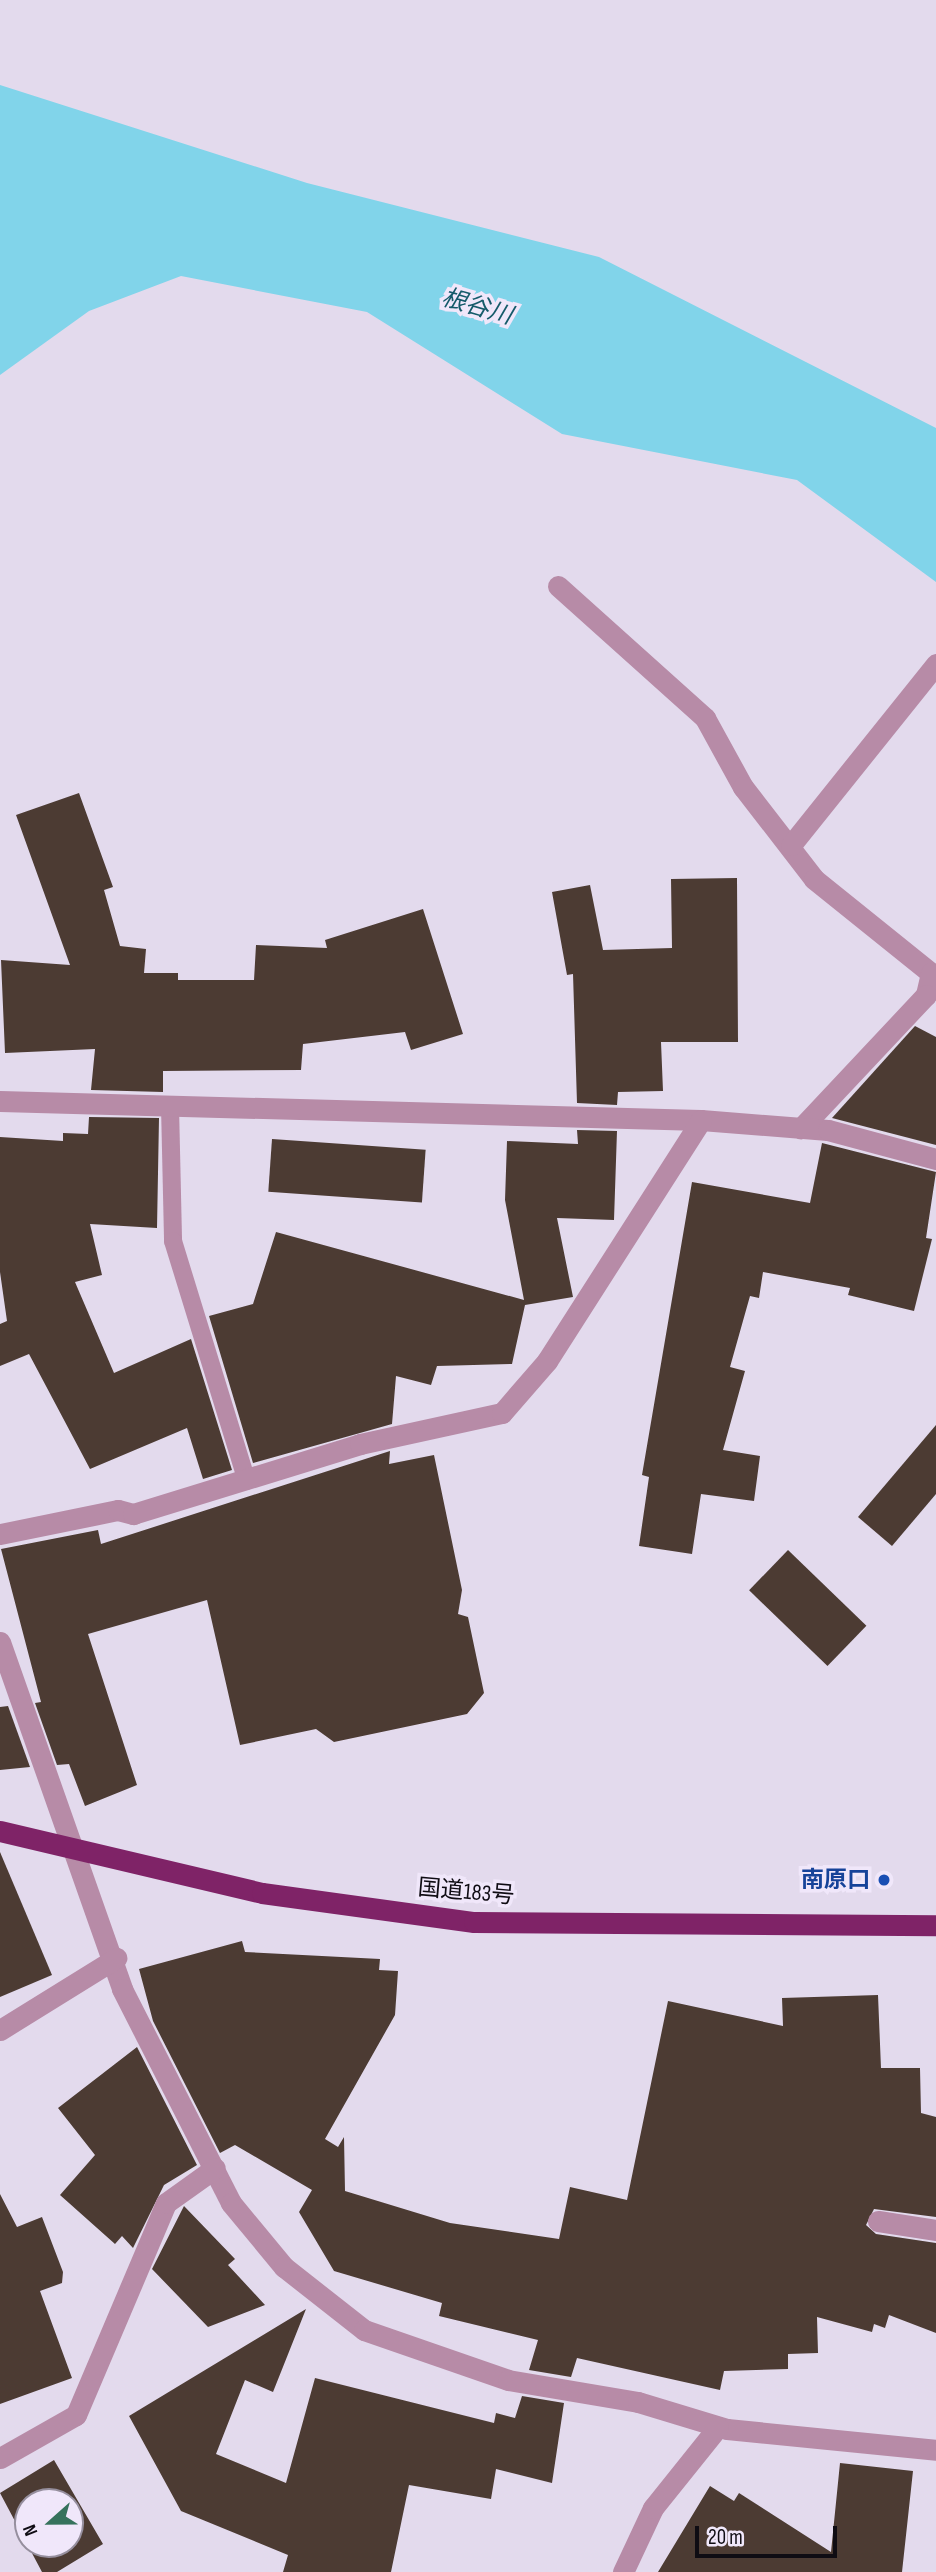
<!DOCTYPE html>
<html>
<head>
<meta charset="utf-8">
<style>
  body { margin:0 }
  #map { position:relative; width:936px; height:2572px; overflow:hidden; background:#e3daed; font-family:"Sofia Sans Condensed","Noto Sans JP",sans-serif }
  div>[style] { position:absolute }
  .water>* { inset:0; background:#81d4ea }
  .building>* { inset:0; background:#4c3b33; transform-origin:0 0 }
  .lane>* { height:18px; margin:-9px; padding:0 9px; transform-origin:9px; border-radius:9px; background:#b78ba7 }
  .street>* { height:21px; margin:-10.5px; padding:0 10.5px; transform-origin:10.5px; border-radius:10.5px; background:#b78ba7 }
  .highway>* { height:21px; margin:-10.5px; padding:0 10.5px; transform-origin:10.5px; border-radius:10.5px; background:#7f2367 }
  .dots>* { width:19px; height:19px; translate:-50% -50%; box-sizing:border-box; border:4px solid #f0e7fa; border-radius:50% }
  span { translate:-50% -50%; white-space:nowrap; text-align:center; line-height:1.15; -webkit-text-stroke:7px #f0e7fa; paint-order:stroke }
  .transit-label { font-size:23px; color:#164399; font-weight:700 }
  .right { translate:-100% -50%; text-align:right }
  .street-label { font-size:23px; color:#0f0c13 }
  .water-label { font-size:24px; color:#155a6a; font-style:italic }
  .north { position:absolute; left:14px; top:2488px; width:70px; height:70px; box-sizing:border-box; background:#f0e7fa; border:2px solid #968f9e; border-radius:50%; rotate:249deg; font-size:19px; font-weight:700; line-height:28px; text-align:center; color:#0f0c13 }
  .north::after { content:''; display:block; margin:auto; width:24px; height:32px; background:#36725c; clip-path:polygon(50% 0,100% 100%,50% 72%,0 100%) }
  .scale { position:absolute; left:695px; top:2526px; width:142px; height:32px; box-sizing:border-box; border:4px solid #0f0c13; border-top:0; padding-left:9px; font-size:21px; line-height:24px; white-space:nowrap; color:#0f0c13; -webkit-text-stroke:5px #f0e7fa; paint-order:stroke }
</style>
</head>
<body>
<div id="map">
  <div class="water">
    <div style="clip-path:polygon(0 85px,307px 183px,599px 257px,936px 428px,936px 582px,797px 480px,562px 434px,367px 312px,181px 276px,89px 311px,0 375px)"></div>
  </div>
  <div class="building">
    <div style="clip-path:polygon(79px 793px,113px 887px,104px 890px,120px 946px,146px 949px,144px 973px,178px 973px,178px 980px,254px 980px,256px 945px,327px 948px,325px 940px,423px 909px,463px 1034px,411px 1050px,405px 1032px,303px 1044px,301px 1070px,163px 1071px,163px 1092px,91px 1090px,95px 1049px,5px 1053px,1px 960px,70px 965px,16px 815px)"></div>
    <div style="clip-path:polygon(737px 878px,738px 1042px,661px 1042px,663px 1091px,618px 1092px,617px 1105px,577px 1103px,573px 974px,567px 975px,552px 892px,590px 885px,603px 950px,672px 948px,671px 879px)"></div>
    <div style="clip-path:polygon(915px 1026px,936px 1037px,936px 1145px,832px 1118px)"></div>
    <div style="clip-path:polygon(89px 1117px,159px 1118px,157px 1228px,90px 1224px,102px 1275px,75px 1282px,114px 1373px,191px 1339px,232px 1470px,203px 1479px,187px 1428px,90px 1469px,29px 1354px,0 1366px,0 1324px,7px 1321px,0 1272px,0 1137px,63px 1141px,63px 1133px,88px 1134px)"></div>
    <div style="clip-path:polygon(577px 1130px,617px 1131px,614px 1220px,557px 1218px,573px 1297px,525px 1305px,512px 1364px,437px 1366px,431px 1385px,396px 1376px,392px 1424px,253px 1463px,209px 1316px,253px 1304px,276px 1232px,524px 1300px,505px 1200px,507px 1141px,578px 1144px)"></div>
    <div style="left:272px;top:1139px;width:154px;height:53px;rotate:4deg"></div>
    <div style="clip-path:polygon(822px 1143px,936px 1172px,926px 1238px,932px 1239px,914px 1311px,848px 1295px,850px 1288px,763px 1272px,759px 1298px,750px 1296px,730px 1367px,745px 1371px,723px 1450px,760px 1456px,754px 1501px,701px 1494px,692px 1554px,639px 1546px,649px 1477px,642px 1475px,692px 1182px,810px 1203px)"></div>
    <div style="clip-path:polygon(936px 1425px,936px 1494px,892px 1546px,858px 1517px)"></div>
    <div style="clip-path:polygon(390px 1451px,389px 1464px,434px 1455px,462px 1590px,458px 1614px,468px 1617px,484px 1693px,467px 1714px,334px 1742px,316px 1729px,240px 1745px,207px 1600px,88px 1634px,137px 1785px,85px 1806px,69px 1764px,57px 1765px,35px 1703px,41px 1702px,1px 1549px,98px 1530px,101px 1544px)"></div>
    <div style="left:788px;top:1550px;width:109px;height:56px;rotate:44deg"></div>
    <div style="clip-path:polygon(8px 1706px,30px 1767px,0 1770px,0 1707px)"></div>
    <div style="clip-path:polygon(0 1852px,52px 1975px,0 1997px)"></div>
    <div style="clip-path:polygon(242px 1941px,245px 1952px,380px 1959px,379px 1970px,398px 1971px,395px 2015px,325px 2139px,338px 2147px,344px 2137px,345px 2191px,450px 2223px,559px 2239px,570px 2187px,627px 2200px,668px 2001px,783px 2026px,782px 1998px,878px 1995px,881px 2068px,920px 2068px,921px 2113px,936px 2117px,936px 2217px,874px 2209px,866px 2225px,876px 2234px,936px 2243px,936px 2333px,889px 2315px,885px 2328px,874px 2324px,872px 2332px,817px 2317px,818px 2353px,788px 2354px,788px 2369px,724px 2371px,720px 2390px,577px 2358px,571px 2377px,529px 2370px,538px 2340px,439px 2316px,442px 2303px,334px 2271px,299px 2212px,312px 2190px,235px 2145px,220px 2153px,153px 2021px,139px 1969px)"></div>
    <div style="clip-path:polygon(137px 2047px,197px 2165px,164px 2185px,133px 2248px,122px 2236px,115px 2244px,60px 2195px,95px 2155px,58px 2108px)"></div>
    <div style="clip-path:polygon(0 2194px,17px 2227px,42px 2217px,63px 2272px,62px 2283px,40px 2291px,72px 2378px,0 2404px)"></div>
    <div style="clip-path:polygon(184px 2206px,235px 2259px,228px 2265px,265px 2305px,208px 2327px,152px 2269px)"></div>
    <div style="clip-path:polygon(306px 2309px,273px 2392px,245px 2380px,216px 2454px,286px 2483px,315px 2378px,494px 2423px,496px 2413px,515px 2418px,522px 2396px,564px 2403px,552px 2483px,496px 2469px,491px 2499px,409px 2485px,391px 2572px,283px 2572px,288px 2555px,181px 2511px,129px 2416px)"></div>
    <div style="clip-path:polygon(evenodd,54px 2460px,103px 2544px,57px 2572px,42px 2572px,0 2493px,54px 2460px,28px 2502px,70px 2502px,70px 2544px,28px 2544px,28px 2502px)"></div>
    <div style="clip-path:polygon(840px 2463px,913px 2471px,902px 2572px,658px 2572px,710px 2486px,734px 2501px,739px 2493px,831px 2552px)"></div>
  </div>
  <div class="lane">
    <div style="left:170px;top:1106px;width:135px;rotate:88.7deg"></div>
    <div style="left:173px;top:1241px;width:251px;rotate:72.9deg"></div>
  </div>
  <div class="street">
    <div style="left:558px;top:586px;width:198px;rotate:41.9deg"></div>
    <div style="left:705px;top:718px;width:79px;rotate:61.2deg"></div>
    <div style="left:743px;top:787px;width:116px;rotate:52.3deg"></div>
    <div style="left:814px;top:879px;width:150px;rotate:38.8deg"></div>
    <div style="left:931px;top:973px;width:23px;rotate:103deg"></div>
    <div style="left:926px;top:995px;width:183px;rotate:133.2deg"></div>
    <div style="left:791px;top:845px;width:232px;rotate:-51.3deg"></div>
    <div style="left:0;top:1101px;width:701px;rotate:1.55deg"></div>
    <div style="left:701px;top:1120px;width:127px;rotate:4.5deg"></div>
    <div style="left:828px;top:1130px;width:112px;rotate:15deg"></div>
    <div style="left:0;top:1534px;width:120px;rotate:-11.5deg"></div>
    <div style="left:118px;top:1510px;width:16px;rotate:15deg"></div>
    <div style="left:133px;top:1514px;width:238px;rotate:-17.1deg"></div>
    <div style="left:360px;top:1444px;width:145px;rotate:-12.3deg"></div>
    <div style="left:502px;top:1413px;width:69px;rotate:-49.1deg"></div>
    <div style="left:547px;top:1361px;width:286px;rotate:-57.4deg"></div>
    <div style="left:0;top:1642px;width:368px;rotate:70.6deg"></div>
    <div style="left:122px;top:1989px;width:240px;rotate:63deg"></div>
    <div style="left:231px;top:2203px;width:83px;rotate:50.4deg"></div>
    <div style="left:284px;top:2267px;width:102px;rotate:38.2deg"></div>
    <div style="left:364px;top:2330px;width:152px;rotate:19.1deg"></div>
    <div style="left:508px;top:2380px;width:132px;rotate:9.6deg"></div>
    <div style="left:638px;top:2402px;width:93px;rotate:16.9deg"></div>
    <div style="left:727px;top:2429px;width:210px;rotate:5.7deg"></div>
    <div style="left:0;top:2030px;width:137px;rotate:-31.8deg"></div>
    <div style="left:878px;top:2221px;width:59px;rotate:8.8deg"></div>
    <div style="left:0;top:2458px;width:87px;rotate:-29.5deg"></div>
    <div style="left:76px;top:2415px;width:230px;rotate:-67deg"></div>
    <div style="left:166px;top:2203px;width:60px;rotate:-35.5deg"></div>
    <div style="left:623px;top:2572px;width:71px;rotate:-64.9deg"></div>
    <div style="left:653px;top:2508px;width:104px;rotate:-51.3deg"></div>
  </div>
  <div class="highway">
    <div style="left:0;top:1831px;width:269px;rotate:13.3deg"></div>
    <div style="left:262px;top:1893px;width:214px;rotate:7.8deg"></div>
    <div style="left:474px;top:1922px;width:462px;rotate:0.4deg"></div>
  </div>
  <div class="dots">
    <div style="left:884px;top:1880px;background:#1a4fb4"></div>
  </div>
  <div class="transit-label">
    <span class="right" style="left:870px;top:1880px">南原口</span>
  </div>
  <div class="street-label">
    <span style="left:466px;top:1892px;rotate:5deg">国道183号</span>
  </div>
  <div class="water-label">
    <span style="left:477px;top:307px;rotate:16deg">根谷川</span>
  </div>
  <div class="north">N</div>
  <div class="scale">20 m</div>
</div>
</body>
</html>
